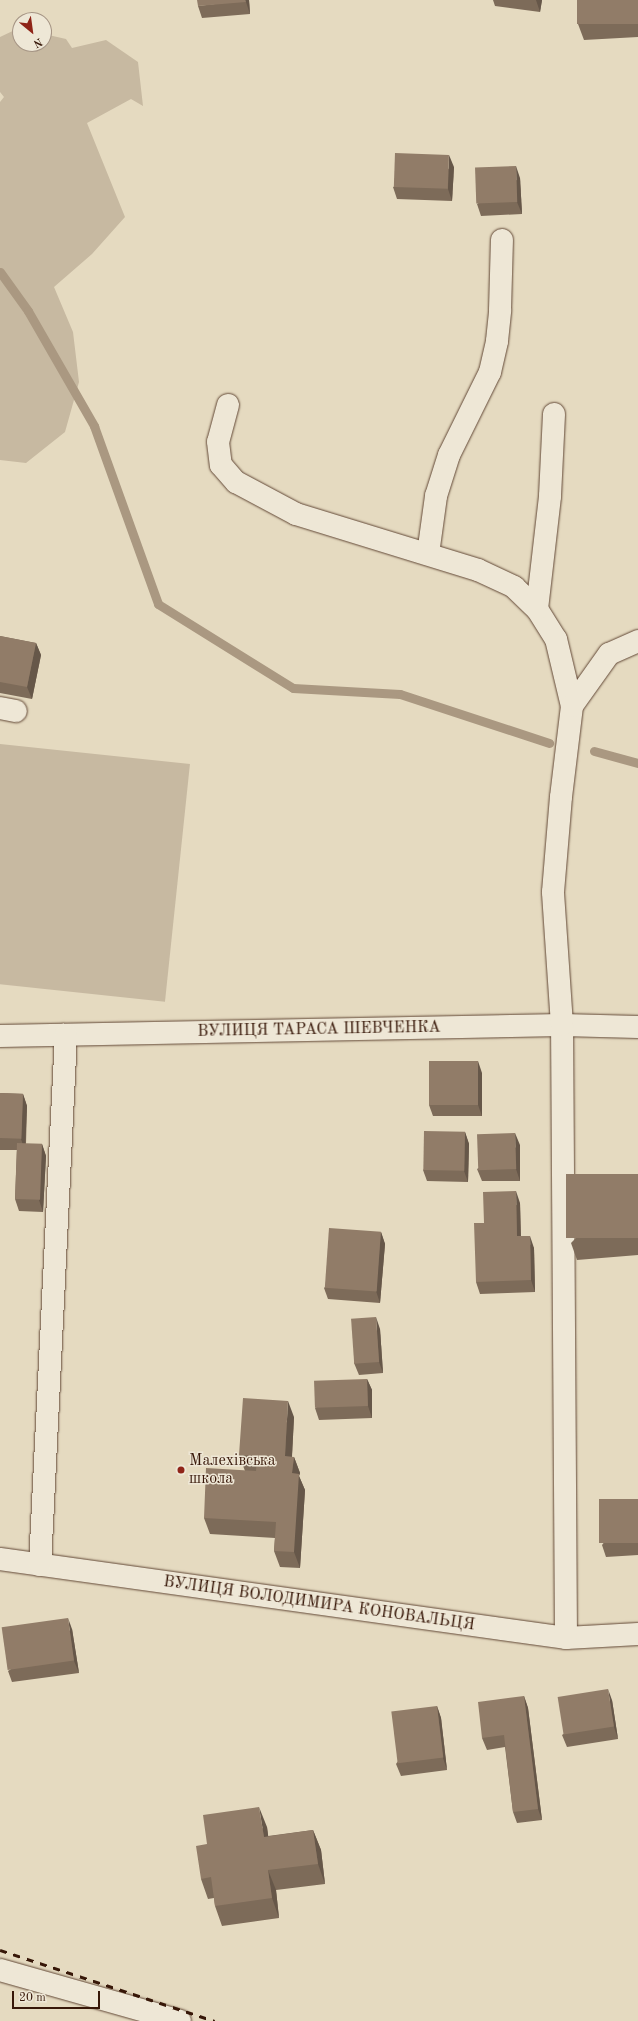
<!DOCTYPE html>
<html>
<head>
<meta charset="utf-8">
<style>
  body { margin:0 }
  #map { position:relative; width:638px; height:2021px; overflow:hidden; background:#e5dac0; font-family:"Old Standard TT",serif }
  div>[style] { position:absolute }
  .green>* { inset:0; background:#c7b9a1; transform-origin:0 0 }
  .stream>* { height:9px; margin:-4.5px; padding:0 4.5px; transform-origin:4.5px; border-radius:4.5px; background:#aa9881 }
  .roads { filter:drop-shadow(0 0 1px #624836) drop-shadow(0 0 1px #624836) }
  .minor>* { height:22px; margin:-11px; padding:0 11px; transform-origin:11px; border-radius:11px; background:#eee7d6 }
  .rail>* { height:3px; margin-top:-1.5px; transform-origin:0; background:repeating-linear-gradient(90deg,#371708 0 7px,transparent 0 14px) }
  .wall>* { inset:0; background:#7d6b59 }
  .shaded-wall>* { inset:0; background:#665749 }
  .building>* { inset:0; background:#917c68; transform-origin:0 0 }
  .dots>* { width:11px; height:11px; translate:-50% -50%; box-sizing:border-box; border:2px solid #eee7d6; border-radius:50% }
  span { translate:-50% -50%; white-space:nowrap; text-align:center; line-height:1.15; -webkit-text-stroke:3px #eee7d6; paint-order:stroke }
  .street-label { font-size:16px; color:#371708 }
  .poi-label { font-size:16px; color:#371708 }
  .left { translate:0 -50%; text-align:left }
  .north { position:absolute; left:12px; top:12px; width:40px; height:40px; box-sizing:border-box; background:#eee7d6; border:1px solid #a59484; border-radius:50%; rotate:151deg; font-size:11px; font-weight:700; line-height:16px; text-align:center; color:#371708 }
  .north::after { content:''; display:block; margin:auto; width:14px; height:18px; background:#8f2418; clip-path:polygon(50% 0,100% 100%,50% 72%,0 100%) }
  .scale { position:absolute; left:12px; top:1991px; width:88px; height:18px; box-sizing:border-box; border:2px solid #371708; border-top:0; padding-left:5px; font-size:12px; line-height:14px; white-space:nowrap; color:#371708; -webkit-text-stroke:3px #eee7d6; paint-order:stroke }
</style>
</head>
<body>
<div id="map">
  <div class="green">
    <div style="clip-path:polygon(19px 28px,20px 44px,44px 44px,44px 34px,66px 39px,72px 48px,106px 40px,138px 62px,143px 106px,131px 99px,87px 123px,125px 217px,92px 254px,54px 287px,73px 332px,79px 382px,65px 432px,26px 463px,0 460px,0 102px,4px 97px,0 92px,0 37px)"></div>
    <div style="left:0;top:744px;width:191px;height:239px;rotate:6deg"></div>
  </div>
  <div class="stream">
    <div style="left:0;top:272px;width:48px;rotate:54.3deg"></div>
    <div style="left:28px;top:311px;width:133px;rotate:60.1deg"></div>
    <div style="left:94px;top:426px;width:189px;rotate:70.2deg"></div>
    <div style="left:158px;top:604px;width:159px;rotate:31.9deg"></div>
    <div style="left:293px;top:688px;width:107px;rotate:3.2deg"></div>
    <div style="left:400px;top:694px;width:157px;rotate:18.2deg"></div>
    <div style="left:594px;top:751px;width:46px;rotate:15.3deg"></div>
  </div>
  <div class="roads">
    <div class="minor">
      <div style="left:228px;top:405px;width:38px;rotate:105deg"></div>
      <div style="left:218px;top:442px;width:23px;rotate:83deg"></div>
      <div style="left:221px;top:465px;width:23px;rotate:49deg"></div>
      <div style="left:236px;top:482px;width:68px;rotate:28.1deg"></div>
      <div style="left:296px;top:514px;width:190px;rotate:17.1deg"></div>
      <div style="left:478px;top:570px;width:40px;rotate:25deg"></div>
      <div style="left:514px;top:587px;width:32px;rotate:44deg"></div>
      <div style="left:537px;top:609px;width:36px;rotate:58deg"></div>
      <div style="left:556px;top:639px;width:69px;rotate:76.6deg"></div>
      <div style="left:428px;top:554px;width:59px;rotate:-82.1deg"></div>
      <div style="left:436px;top:496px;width:43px;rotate:-72.4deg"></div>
      <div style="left:449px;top:455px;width:93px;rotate:-63.7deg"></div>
      <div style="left:490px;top:372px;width:32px;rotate:-77deg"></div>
      <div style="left:497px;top:341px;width:31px;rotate:-84deg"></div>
      <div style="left:500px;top:310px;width:70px;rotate:-88.4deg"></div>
      <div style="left:537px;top:609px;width:114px;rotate:-83.4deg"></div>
      <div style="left:550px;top:496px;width:82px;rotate:-87.2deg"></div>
      <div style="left:0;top:708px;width:16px;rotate:11deg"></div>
      <div style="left:0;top:1036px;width:562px;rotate:-1.12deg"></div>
      <div style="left:562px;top:1025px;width:76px;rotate:1.5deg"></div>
      <div style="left:0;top:1559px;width:571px;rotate:7.95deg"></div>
      <div style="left:566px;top:1638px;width:72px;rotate:-3.2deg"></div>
      <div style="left:40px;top:1565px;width:531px;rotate:-87.19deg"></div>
      <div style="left:566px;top:1638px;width:613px;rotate:-90.37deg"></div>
      <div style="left:562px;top:1025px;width:133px;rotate:-93.9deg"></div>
      <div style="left:553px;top:892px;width:95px;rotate:-85.2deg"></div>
      <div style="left:561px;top:797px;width:92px;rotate:-83.1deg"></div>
      <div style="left:572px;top:706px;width:64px;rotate:-54.6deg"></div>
      <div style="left:609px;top:654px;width:32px;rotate:-24deg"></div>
      <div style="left:0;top:1970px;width:187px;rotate:15.8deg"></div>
    </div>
  </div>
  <div class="rail">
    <div style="left:0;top:1950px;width:226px;rotate:18.3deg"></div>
  </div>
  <div class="wall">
    <div style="clip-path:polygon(249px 0,250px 14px,202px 18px,198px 6px)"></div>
    <div style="clip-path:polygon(493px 0,542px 0,540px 12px,495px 6px)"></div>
    <div style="clip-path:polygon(638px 0,638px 37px,584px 40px,578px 24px)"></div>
    <div style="clip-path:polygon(454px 167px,452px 201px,397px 199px,393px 187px)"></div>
    <div style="clip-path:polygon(520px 178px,522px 214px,481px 216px,477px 204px)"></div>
    <div style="clip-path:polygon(0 636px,36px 643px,41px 655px,32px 699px,0 693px)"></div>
    <div style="clip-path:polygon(482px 1073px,482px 1116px,433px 1116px,429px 1105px)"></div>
    <div style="clip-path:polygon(0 1093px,23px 1094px,27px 1106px,26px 1144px,42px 1144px,46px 1156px,43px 1212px,19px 1211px,15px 1199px,17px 1150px,0 1150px)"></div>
    <div style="clip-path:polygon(465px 1132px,469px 1144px,468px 1182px,427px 1181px,423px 1170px)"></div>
    <div style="clip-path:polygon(520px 1145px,520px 1181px,482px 1181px,477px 1169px)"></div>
    <div style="clip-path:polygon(638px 1174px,638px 1255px,577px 1260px,571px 1243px)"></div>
    <div style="clip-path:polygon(520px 1203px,521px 1236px,534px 1248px,535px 1292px,480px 1294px,476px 1282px,484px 1223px)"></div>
    <div style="clip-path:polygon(381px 1232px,385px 1244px,380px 1303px,328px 1299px,324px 1288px)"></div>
    <div style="clip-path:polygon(380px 1329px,383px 1373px,359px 1375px,354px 1363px)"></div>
    <div style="clip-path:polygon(367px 1379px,372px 1390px,372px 1418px,319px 1420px,315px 1408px)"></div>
    <div style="clip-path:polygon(294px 1417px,292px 1457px,294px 1457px,300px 1473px,299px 1476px,305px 1490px,300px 1568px,280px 1567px,274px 1551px,275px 1538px,210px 1534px,204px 1518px,245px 1471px,239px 1455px)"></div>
    <div style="clip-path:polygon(638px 1499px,638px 1555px,606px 1557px,602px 1545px)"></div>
    <div style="clip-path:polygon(72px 1629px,79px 1673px,12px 1682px,8px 1671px)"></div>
    <div style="clip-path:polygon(524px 1696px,528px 1708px,542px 1820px,517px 1823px,513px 1812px,505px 1747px,487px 1750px,482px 1738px)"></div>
    <div style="clip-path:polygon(612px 1700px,618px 1739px,567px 1747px,562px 1735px)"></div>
    <div style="clip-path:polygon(437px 1706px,441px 1718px,447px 1770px,401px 1776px,396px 1764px)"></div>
    <div style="clip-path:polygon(267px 1827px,268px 1836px,313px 1830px,321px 1850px,325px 1884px,276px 1890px,279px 1918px,222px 1926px,215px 1906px,214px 1898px,208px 1899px,201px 1879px,207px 1844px)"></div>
  </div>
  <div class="shaded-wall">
    <div style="clip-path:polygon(245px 0,249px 0,250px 14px,246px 2px)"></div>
    <div style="clip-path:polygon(536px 0,542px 0,540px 12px)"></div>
    <div style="clip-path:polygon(449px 155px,454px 167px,452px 201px,448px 189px)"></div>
    <div style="clip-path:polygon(516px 166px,520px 178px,522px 214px,517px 202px)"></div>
    <div style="clip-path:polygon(36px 643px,41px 655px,32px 699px,27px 687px)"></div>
    <div style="clip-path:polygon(478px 1061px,482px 1073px,482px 1116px,478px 1105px)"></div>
    <div style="clip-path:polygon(23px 1094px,27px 1106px,25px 1151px,21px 1139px)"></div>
    <div style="clip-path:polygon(465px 1132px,469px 1144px,468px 1182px,464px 1171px)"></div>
    <div style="clip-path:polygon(515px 1133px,520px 1145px,520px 1181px,516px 1169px)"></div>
    <div style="clip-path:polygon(42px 1144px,46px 1156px,43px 1212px,39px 1200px)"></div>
    <div style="clip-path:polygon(516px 1191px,520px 1203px,521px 1248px,517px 1236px)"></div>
    <div style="clip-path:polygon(381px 1232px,385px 1244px,380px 1303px,376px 1291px)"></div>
    <div style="clip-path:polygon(530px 1236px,534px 1248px,535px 1292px,531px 1280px)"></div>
    <div style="clip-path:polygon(376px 1317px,380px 1329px,383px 1373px,379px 1362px)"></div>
    <div style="clip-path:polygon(367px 1379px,372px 1390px,372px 1418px,368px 1406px)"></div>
    <div style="clip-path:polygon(288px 1401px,294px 1417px,291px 1473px,285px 1456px)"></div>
    <div style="clip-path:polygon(294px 1457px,300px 1473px,299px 1476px,305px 1490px,300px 1568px,294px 1552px,292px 1473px)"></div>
    <div style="clip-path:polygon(68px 1618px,72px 1629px,79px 1673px,74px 1661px)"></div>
    <div style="clip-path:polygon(608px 1689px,612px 1700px,618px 1739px,614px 1727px)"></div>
    <div style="clip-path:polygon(524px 1696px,528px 1708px,542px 1820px,538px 1809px)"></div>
    <div style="clip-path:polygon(437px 1706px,441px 1718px,447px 1770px,443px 1758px)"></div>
    <div style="clip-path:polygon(259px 1807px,267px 1827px,271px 1857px,264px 1837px)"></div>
    <div style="clip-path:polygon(313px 1830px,321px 1850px,325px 1884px,318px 1864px)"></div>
    <div style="clip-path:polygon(268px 1870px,276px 1890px,279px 1918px,272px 1898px)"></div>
  </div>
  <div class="building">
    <div style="clip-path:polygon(197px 0,245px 0,246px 2px,198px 6px)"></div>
    <div style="left:577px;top:0;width:61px;height:24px"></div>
    <div style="left:395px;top:153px;width:54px;height:34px;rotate:2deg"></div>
    <div style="left:516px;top:166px;width:36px;height:41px;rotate:88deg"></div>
    <div style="clip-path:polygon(0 636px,36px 643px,27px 687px,0 682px)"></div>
    <div style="left:429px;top:1061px;width:49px;height:44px"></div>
    <div style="left:0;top:1093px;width:23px;height:45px;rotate:2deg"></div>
    <div style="left:424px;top:1131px;width:41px;height:39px;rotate:1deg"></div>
    <div style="left:515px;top:1133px;width:36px;height:38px;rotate:88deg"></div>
    <div style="left:17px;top:1143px;width:25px;height:56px;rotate:2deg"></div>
    <div style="left:638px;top:1174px;width:64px;height:72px;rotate:90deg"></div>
    <div style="clip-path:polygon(516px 1191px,517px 1236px,530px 1236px,531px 1280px,476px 1282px,474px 1223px,484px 1223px,483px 1192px)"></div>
    <div style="left:329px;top:1228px;width:52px;height:60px;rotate:4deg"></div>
    <div style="left:376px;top:1317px;width:45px;height:25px;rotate:86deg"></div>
    <div style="left:367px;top:1379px;width:27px;height:53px;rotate:88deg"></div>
    <div style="clip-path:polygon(243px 1398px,288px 1401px,285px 1456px,294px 1457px,292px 1473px,299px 1474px,294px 1552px,274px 1551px,276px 1522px,204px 1518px,206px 1468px,256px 1471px,257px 1456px,239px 1455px)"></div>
    <div style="left:638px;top:1499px;width:44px;height:39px;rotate:90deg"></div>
    <div style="left:68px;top:1618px;width:43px;height:67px;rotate:82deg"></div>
    <div style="left:608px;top:1689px;width:38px;height:51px;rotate:81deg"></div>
    <div style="clip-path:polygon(524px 1696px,538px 1809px,513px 1812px,504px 1735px,482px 1738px,478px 1702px)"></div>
    <div style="left:437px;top:1706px;width:52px;height:46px;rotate:83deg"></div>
    <div style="clip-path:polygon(259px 1807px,264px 1837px,313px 1830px,318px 1864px,268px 1870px,272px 1898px,215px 1906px,211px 1877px,201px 1879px,196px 1846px,207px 1844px,203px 1815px)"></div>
  </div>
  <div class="dots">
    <div style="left:181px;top:1470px;background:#8f2418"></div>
  </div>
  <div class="street-label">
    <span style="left:319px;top:1030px;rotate:-1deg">ВУЛИЦЯ ТАРАСА ШЕВЧЕНКА</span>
    <span style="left:319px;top:1604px;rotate:8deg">ВУЛИЦЯ ВОЛОДИМИРА КОНОВАЛЬЦЯ</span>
  </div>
  <div class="poi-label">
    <span class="left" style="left:189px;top:1470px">Малехівська<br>школа</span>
  </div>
  <div class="north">N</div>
  <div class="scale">20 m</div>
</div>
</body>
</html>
